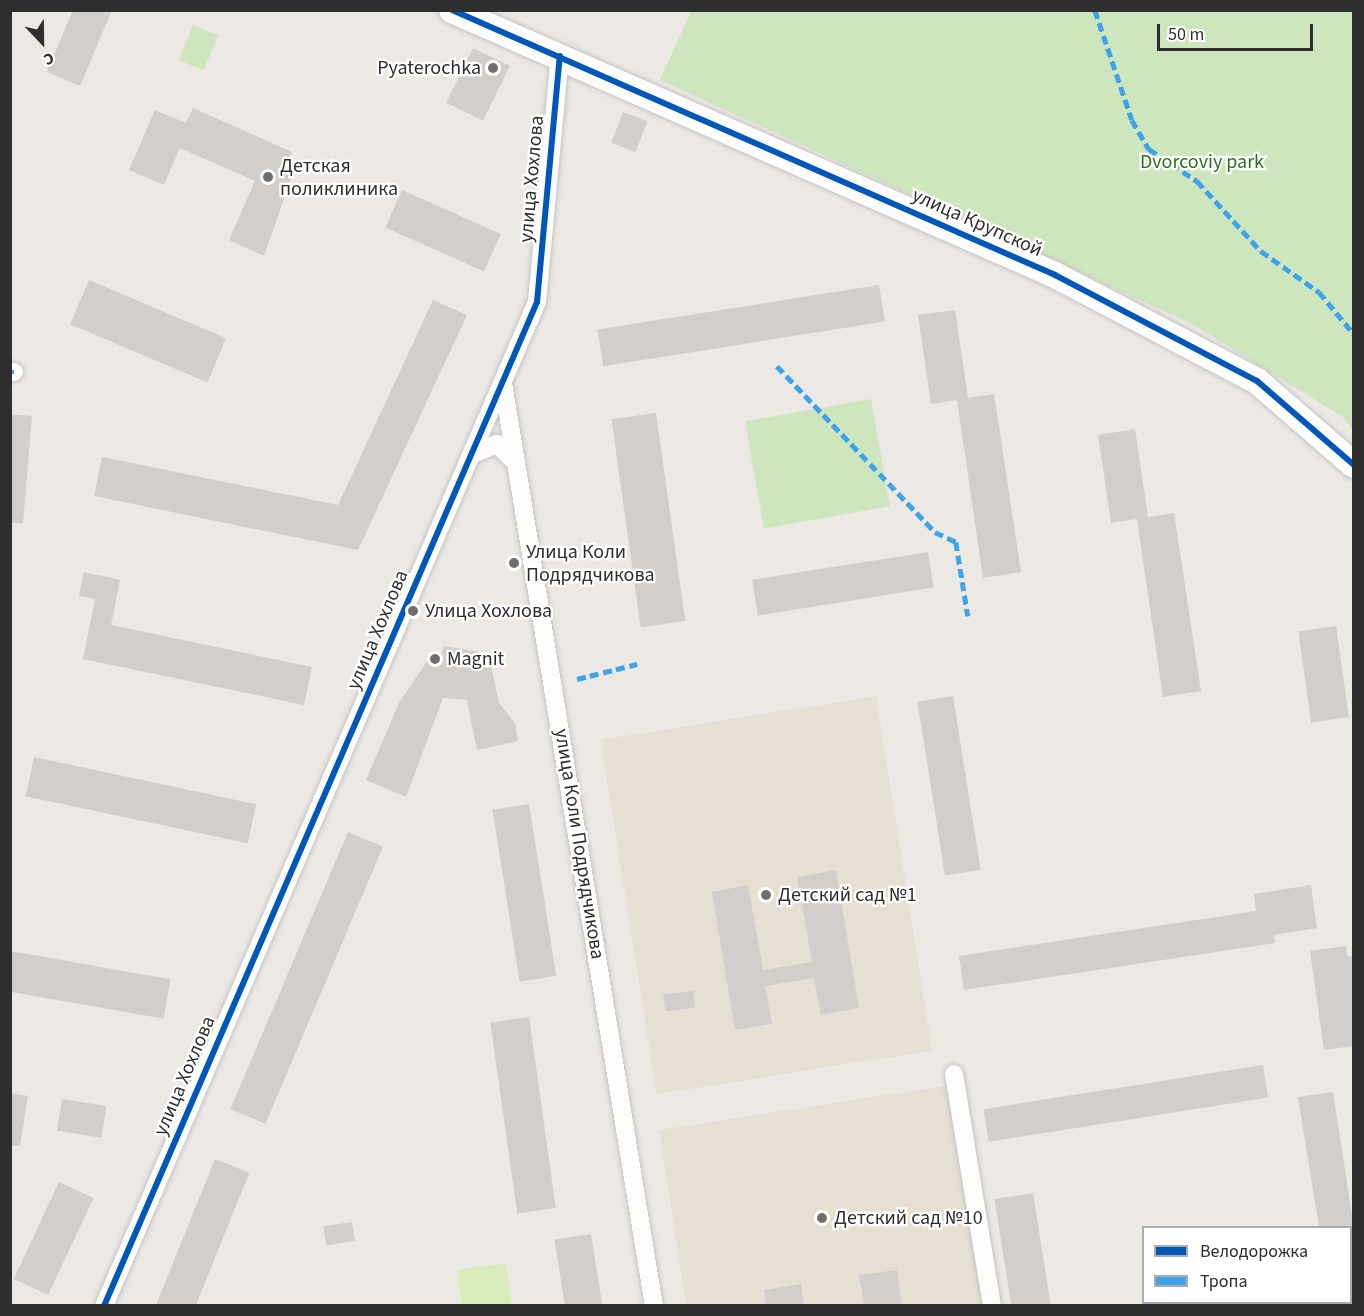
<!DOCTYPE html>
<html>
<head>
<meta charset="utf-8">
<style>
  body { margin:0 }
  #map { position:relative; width:1364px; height:1316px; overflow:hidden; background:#ece8e4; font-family:"Source Sans 3",sans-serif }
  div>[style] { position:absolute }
  .education>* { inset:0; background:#e6e0d3; transform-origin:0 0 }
  .green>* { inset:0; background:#cee6be; transform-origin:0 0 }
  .pitch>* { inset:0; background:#d9eabb }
  .building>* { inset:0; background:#d1cecb; transform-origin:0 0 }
  .roads { filter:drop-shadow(0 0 2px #c5c4c5) drop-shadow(0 0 2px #c5c4c5) }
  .street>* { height:18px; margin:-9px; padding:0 9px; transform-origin:9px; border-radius:9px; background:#fcfcfb }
  .secondary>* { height:26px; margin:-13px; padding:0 13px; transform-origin:13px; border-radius:13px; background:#fcfcfb }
  .quiet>* { height:4.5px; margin-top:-2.25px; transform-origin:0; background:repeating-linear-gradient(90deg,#3ea3eb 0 9px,transparent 0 13.5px) }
  .cycleway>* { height:6px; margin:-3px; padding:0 3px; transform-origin:3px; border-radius:3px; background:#0057b8 }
  .dots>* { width:16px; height:16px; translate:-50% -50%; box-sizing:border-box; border:3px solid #fff; border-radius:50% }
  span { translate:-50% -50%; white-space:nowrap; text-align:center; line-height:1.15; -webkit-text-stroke:4.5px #fff; paint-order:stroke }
  .poi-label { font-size:20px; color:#2e2e2e }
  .right { translate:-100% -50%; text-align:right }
  .left { translate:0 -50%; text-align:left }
  .park-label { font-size:20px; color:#2c6e1b }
  .street-label { font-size:20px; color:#2e2e2e }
  .frame { position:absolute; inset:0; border:12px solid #2e2e2e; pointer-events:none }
  .legend { position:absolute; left:1142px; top:1226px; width:210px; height:78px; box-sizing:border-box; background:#fff; border:2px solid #ababab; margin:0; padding:8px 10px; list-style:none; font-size:18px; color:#2e2e2e }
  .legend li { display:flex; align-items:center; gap:12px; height:30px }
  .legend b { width:30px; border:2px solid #ababab }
  .north { position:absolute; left:12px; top:12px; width:60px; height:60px; -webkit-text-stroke:4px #fff; paint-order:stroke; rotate:158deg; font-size:16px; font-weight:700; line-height:24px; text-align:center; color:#2e2e2e }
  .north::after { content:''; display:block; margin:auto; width:21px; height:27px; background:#2e2e2e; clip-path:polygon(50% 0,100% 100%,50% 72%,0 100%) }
  .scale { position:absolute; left:1157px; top:24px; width:156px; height:27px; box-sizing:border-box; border:3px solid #2e2e2e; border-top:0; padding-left:8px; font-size:18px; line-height:21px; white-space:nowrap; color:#2e2e2e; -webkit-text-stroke:4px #fff; paint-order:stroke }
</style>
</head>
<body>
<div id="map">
  <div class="education">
    <div style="left:876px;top:696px;width:359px;height:279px;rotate:81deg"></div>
    <div style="clip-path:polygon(950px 1085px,984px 1305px,686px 1305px,659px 1130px)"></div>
  </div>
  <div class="green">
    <div style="clip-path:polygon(691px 11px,1353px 11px,1353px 430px,1343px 417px,1194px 325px,660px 80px)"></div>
    <div style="left:193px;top:25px;width:27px;height:38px;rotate:22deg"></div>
    <div style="left:871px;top:399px;width:109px;height:128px;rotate:80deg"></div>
  </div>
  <div class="pitch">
    <div style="clip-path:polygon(506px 1263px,512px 1305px,462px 1305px,457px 1270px)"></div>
  </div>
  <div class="building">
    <div style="clip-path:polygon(73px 10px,112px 10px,80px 86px,47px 72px)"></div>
    <div style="left:473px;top:48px;width:41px;height:61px;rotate:26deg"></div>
    <div style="clip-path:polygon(193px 108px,292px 152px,286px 166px,294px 170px,264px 256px,229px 240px,255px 181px,180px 148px,164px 185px,129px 170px,155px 110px,186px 123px)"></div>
    <div style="left:623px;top:112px;width:26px;height:33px;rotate:21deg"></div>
    <div style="left:402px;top:190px;width:108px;height:41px;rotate:24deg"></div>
    <div style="left:89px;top:280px;width:149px;height:48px;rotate:23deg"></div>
    <div style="left:879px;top:285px;width:37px;height:285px;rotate:81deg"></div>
    <div style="clip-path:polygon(433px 300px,467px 315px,358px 550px,94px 496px,102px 457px,338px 505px)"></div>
    <div style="clip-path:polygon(955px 310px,968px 398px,994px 394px,1021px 572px,983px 578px,957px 400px,931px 404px,918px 315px)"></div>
    <div style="left:656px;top:413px;width:210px;height:45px;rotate:82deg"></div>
    <div style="clip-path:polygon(10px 414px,32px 416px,23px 523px,10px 523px)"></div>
    <div style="clip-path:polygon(1135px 429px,1148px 517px,1174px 513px,1201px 691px,1163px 697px,1137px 519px,1111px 523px,1098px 435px)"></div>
    <div style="left:928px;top:552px;width:36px;height:178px;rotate:81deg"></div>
    <div style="clip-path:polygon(84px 572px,120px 580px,111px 625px,312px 667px,304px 705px,83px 659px,95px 599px,79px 596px)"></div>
    <div style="left:1336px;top:626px;width:92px;height:38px;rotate:82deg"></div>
    <div style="clip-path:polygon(444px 646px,479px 652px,482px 663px,490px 661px,499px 703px,515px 723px,518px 741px,477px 750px,467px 700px,443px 698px,406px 797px,366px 780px,399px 703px,432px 654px,440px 657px)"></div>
    <div style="left:953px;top:696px;width:176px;height:36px;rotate:81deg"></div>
    <div style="left:34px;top:757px;width:227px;height:40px;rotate:12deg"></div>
    <div style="left:529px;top:804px;width:174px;height:37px;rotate:81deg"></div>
    <div style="left:348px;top:832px;width:38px;height:301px;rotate:23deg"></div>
    <div style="clip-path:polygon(836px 870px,859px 1008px,821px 1015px,814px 978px,765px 986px,772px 1024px,735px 1030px,712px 892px,748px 885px,763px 970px,812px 962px,797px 877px)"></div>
    <div style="clip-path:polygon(1311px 885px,1317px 928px,1274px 935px,1275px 943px,964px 990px,959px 956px,1256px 911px,1254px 894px)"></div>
    <div style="clip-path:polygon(1346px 946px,1348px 957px,1353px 956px,1353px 1046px,1324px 1050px,1310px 951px)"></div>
    <div style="left:10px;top:951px;width:163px;height:40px;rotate:10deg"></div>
    <div style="left:693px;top:991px;width:17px;height:30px;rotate:83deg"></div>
    <div style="left:529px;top:1017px;width:193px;height:39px;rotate:82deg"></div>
    <div style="left:1263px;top:1065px;width:33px;height:283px;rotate:81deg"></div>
    <div style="clip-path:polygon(1333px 1092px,1353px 1222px,1353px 1227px,1319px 1227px,1298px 1097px)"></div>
    <div style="clip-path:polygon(10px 1093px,28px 1096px,20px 1146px,10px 1146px)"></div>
    <div style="left:62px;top:1099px;width:45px;height:32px;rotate:9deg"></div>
    <div style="left:215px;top:1159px;width:37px;height:158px;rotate:22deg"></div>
    <div style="left:59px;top:1182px;width:38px;height:107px;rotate:25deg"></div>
    <div style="left:1033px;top:1193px;width:113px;height:39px;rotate:81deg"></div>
    <div style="left:352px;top:1222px;width:19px;height:29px;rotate:81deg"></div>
    <div style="left:591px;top:1234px;width:72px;height:37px;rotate:81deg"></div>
    <div style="clip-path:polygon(897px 1270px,902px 1305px,864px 1305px,859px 1275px)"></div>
    <div style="clip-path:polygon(801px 1284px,804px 1305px,766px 1305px,764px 1290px)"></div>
  </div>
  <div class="roads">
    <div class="street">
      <div style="left:10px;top:372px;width:4px"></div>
      <div style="left:503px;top:383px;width:935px;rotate:80.71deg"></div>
      <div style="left:473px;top:454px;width:26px;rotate:-23deg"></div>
      <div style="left:497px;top:444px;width:27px;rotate:45deg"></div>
      <div style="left:954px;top:1074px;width:235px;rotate:80.7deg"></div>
      <div style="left:104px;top:1306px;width:1093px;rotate:-66.67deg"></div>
      <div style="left:537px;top:302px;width:247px;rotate:-84.7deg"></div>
    </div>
    <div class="secondary">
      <div style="left:452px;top:10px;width:659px;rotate:23.72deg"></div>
      <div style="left:1055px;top:275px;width:228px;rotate:27.7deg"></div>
      <div style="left:1257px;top:381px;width:128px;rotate:40.9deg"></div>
    </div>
  </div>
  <div class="quiet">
    <div style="left:1095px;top:10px;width:116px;rotate:71.4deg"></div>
    <div style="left:1132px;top:120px;width:34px;rotate:60deg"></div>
    <div style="left:1149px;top:149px;width:58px;rotate:33.7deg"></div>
    <div style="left:1197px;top:181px;width:95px;rotate:47.6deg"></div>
    <div style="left:1261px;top:251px;width:71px;rotate:35.3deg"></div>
    <div style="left:1319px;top:292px;width:55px;rotate:50.2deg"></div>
    <div style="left:777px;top:366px;width:229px;rotate:46.4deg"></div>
    <div style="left:935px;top:532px;width:23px;rotate:25deg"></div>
    <div style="left:956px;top:542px;width:75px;rotate:80.8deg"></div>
    <div style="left:10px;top:372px;width:4px"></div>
    <div style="left:577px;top:679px;width:62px;rotate:-14deg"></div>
  </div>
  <div class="cycleway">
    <div style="left:452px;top:10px;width:659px;rotate:23.72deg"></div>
    <div style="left:1055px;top:275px;width:228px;rotate:27.7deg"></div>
    <div style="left:1257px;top:381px;width:128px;rotate:40.9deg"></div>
    <div style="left:104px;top:1306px;width:1093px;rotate:-66.67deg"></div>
    <div style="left:537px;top:302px;width:247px;rotate:-84.7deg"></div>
  </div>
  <div class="dots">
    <div style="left:493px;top:68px;background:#706f6e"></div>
    <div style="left:268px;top:177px;background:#706f6e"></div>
    <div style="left:514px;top:563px;background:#706f6e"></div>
    <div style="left:413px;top:611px;background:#706f6e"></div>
    <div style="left:435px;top:659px;background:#706f6e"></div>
    <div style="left:766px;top:895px;background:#706f6e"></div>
    <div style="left:822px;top:1218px;background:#706f6e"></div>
  </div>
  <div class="poi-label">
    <span class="right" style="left:481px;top:68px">Pyaterochka</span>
    <span class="left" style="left:280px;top:178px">Детская<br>поликлиника</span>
    <span class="left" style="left:526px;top:564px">Улица Коли<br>Подрядчикова</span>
    <span class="left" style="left:425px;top:611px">Улица Хохлова</span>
    <span class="left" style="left:447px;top:659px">Magnit</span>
    <span class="left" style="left:778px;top:895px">Детский сад №1</span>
    <span class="left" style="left:834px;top:1218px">Детский сад №10</span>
  </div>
  <div class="park-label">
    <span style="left:1202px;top:162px">Dvorcoviy park</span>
  </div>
  <div class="street-label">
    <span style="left:532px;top:179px;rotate:-85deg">улица Хохлова</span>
    <span style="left:977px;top:223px;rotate:24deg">улица Крупской</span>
    <span style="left:378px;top:630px;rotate:-67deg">улица Хохлова</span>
    <span style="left:579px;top:844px;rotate:81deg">улица Коли Подрядчикова</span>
    <span style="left:185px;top:1076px;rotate:-67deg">улица Хохлова</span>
  </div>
  <div class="frame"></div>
  <ul class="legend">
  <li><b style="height:8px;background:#0057b8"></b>Велодорожка</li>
  <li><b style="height:8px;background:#3ea3eb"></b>Тропа</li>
  </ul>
  <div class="north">С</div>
  <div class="scale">50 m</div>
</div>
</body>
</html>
